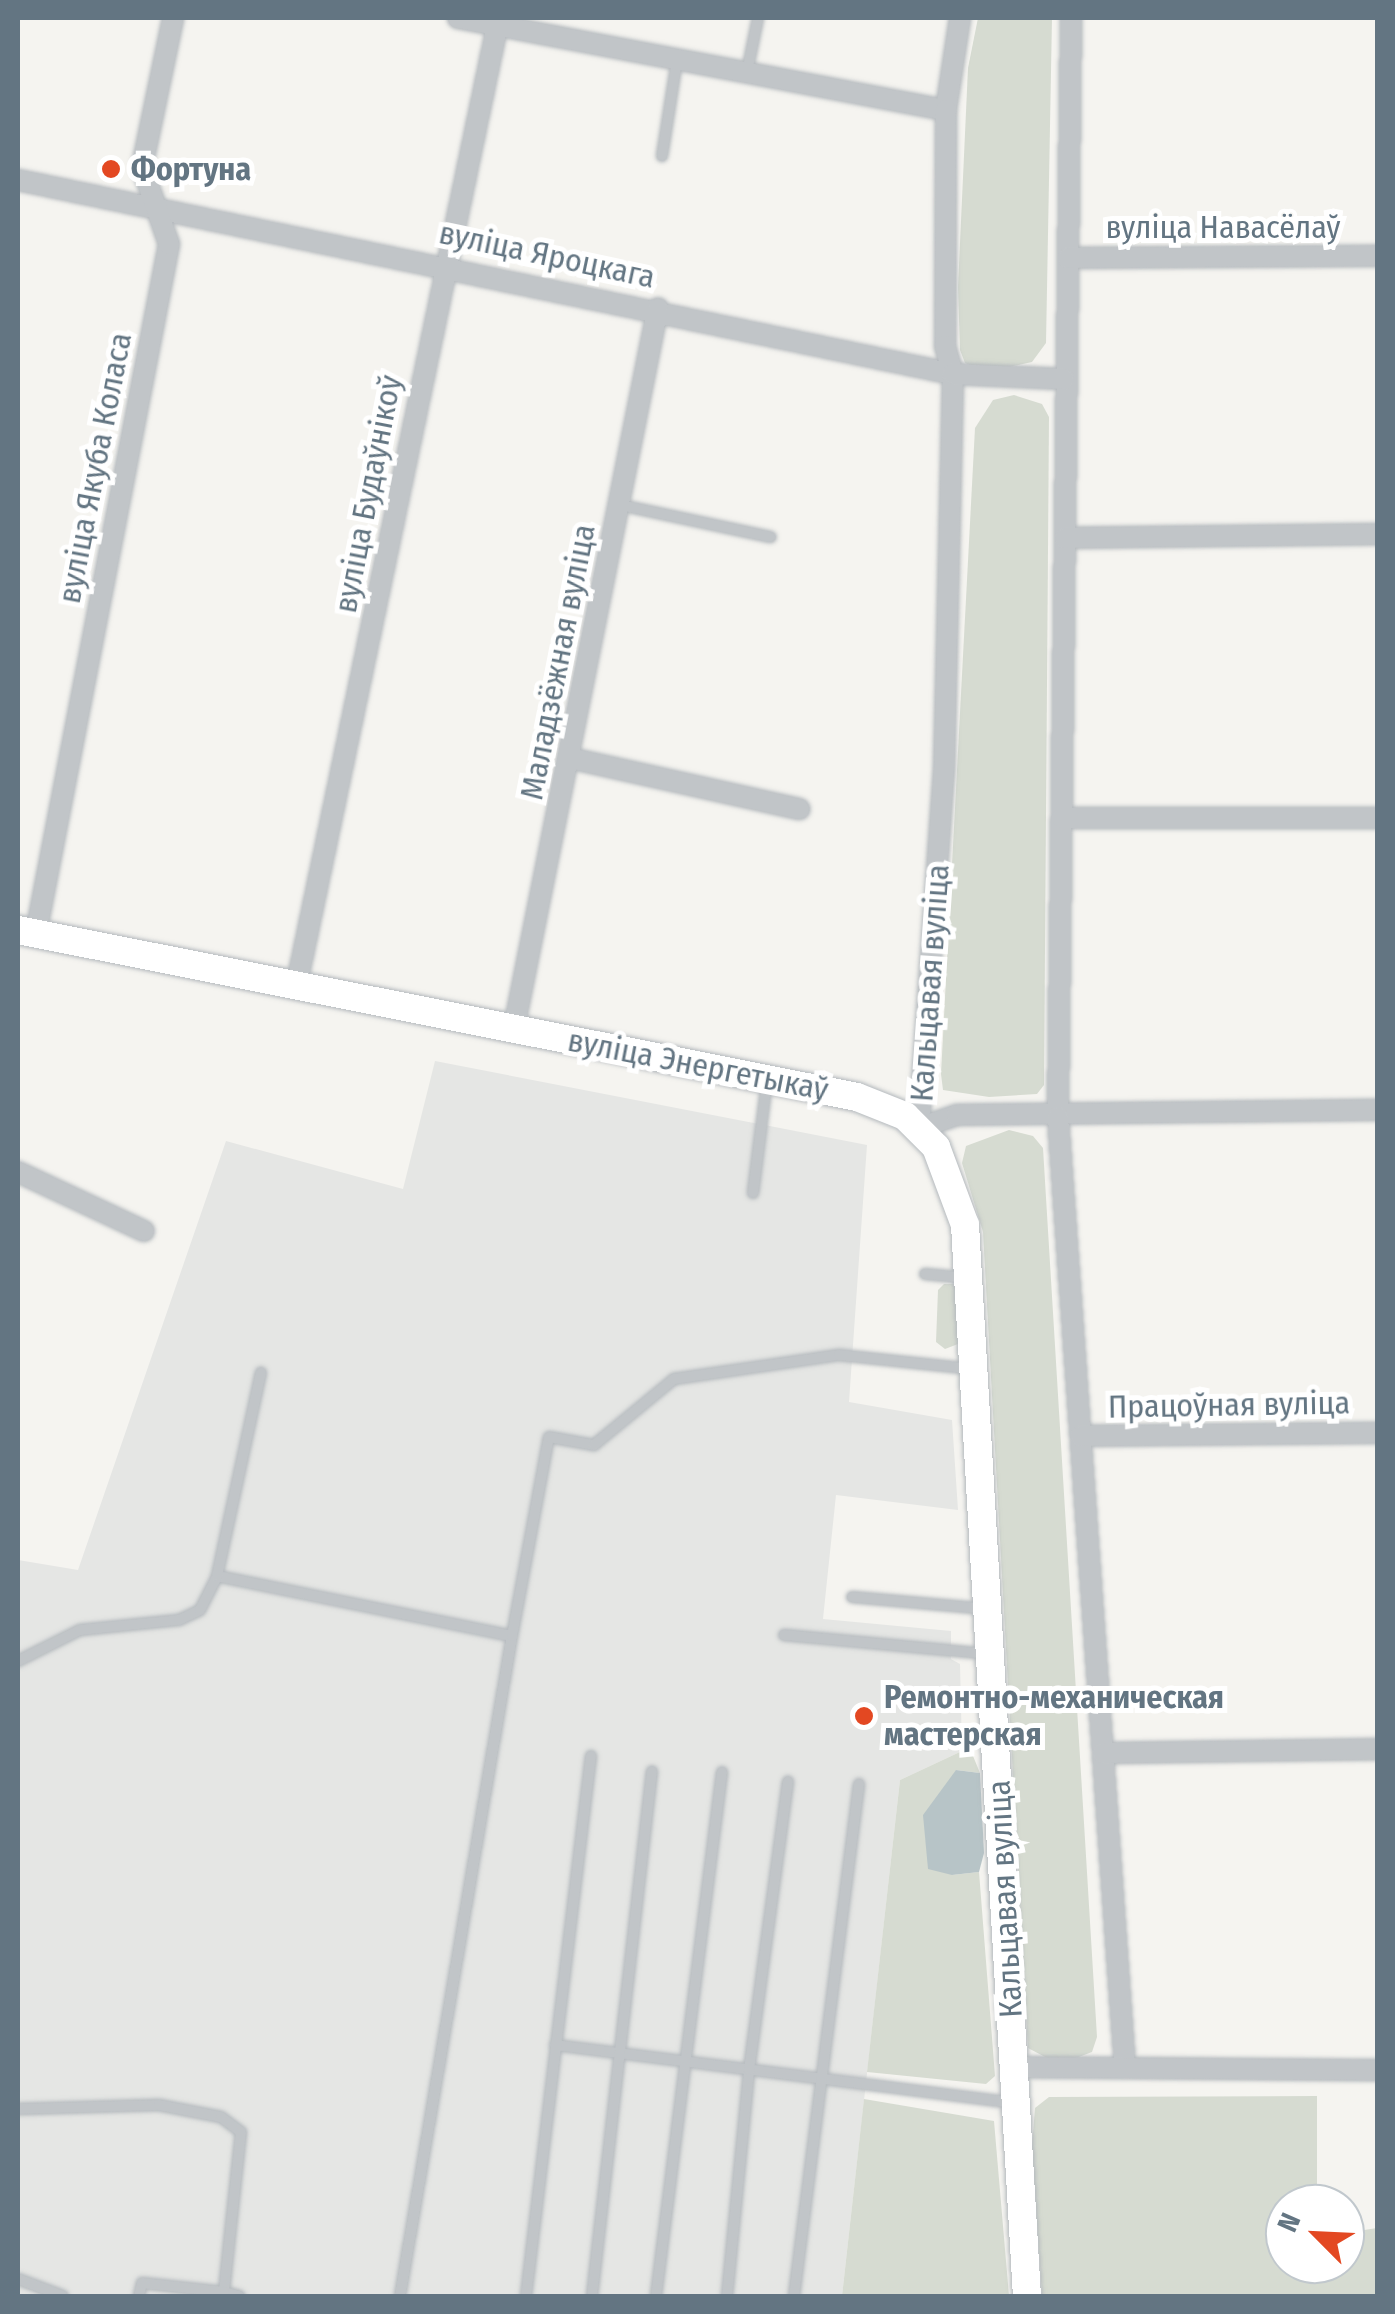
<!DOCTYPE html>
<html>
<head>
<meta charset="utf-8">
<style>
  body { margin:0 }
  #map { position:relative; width:1395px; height:2314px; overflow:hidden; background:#f5f4f0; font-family:"Fira Sans Condensed",sans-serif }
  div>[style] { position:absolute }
  .built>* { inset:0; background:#e5e6e4 }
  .green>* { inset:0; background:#d6dbd1 }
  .water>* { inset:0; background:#b7c4c7 }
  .roads { filter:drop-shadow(0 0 2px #b4b9bd) drop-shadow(0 0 2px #b4b9bd) }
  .lane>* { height:10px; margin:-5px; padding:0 5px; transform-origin:5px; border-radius:5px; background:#c1c5c8 }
  .street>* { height:20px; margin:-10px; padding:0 10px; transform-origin:10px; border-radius:10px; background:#c1c5c8 }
  .secondary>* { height:28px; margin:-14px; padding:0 14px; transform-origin:14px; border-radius:14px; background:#fff }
  .dots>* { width:28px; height:28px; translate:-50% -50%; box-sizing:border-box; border:5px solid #fff; border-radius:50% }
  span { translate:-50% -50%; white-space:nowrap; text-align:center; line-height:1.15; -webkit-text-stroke:10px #fff; paint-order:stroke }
  .poi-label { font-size:32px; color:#637582; font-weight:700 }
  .left { translate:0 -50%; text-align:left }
  .street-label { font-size:32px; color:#637582 }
  .frame { position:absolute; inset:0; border:20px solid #637582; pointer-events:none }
  .north { position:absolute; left:1265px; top:2184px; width:100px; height:100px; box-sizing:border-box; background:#fff; border:2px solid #c1c8cd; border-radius:50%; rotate:294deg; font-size:28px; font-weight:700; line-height:40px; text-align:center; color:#637582 }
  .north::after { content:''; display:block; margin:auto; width:35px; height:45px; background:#e34822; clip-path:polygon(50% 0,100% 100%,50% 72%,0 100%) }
</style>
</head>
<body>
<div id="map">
  <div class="built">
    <div style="clip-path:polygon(435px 1061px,867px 1145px,849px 1402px,952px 1420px,958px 1510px,836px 1495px,823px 1619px,951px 1631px,951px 1659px,960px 1664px,962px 1751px,900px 1780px,842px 2296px,18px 2296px,18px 1560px,78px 1570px,226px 1141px,403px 1189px)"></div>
  </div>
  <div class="green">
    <div style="clip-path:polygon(978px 18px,1052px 18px,1046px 343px,1032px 362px,985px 372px,965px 363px,960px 350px,958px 287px,968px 68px)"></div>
    <div style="clip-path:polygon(1014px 395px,1042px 404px,1049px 417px,1044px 1085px,1037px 1094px,989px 1097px,943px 1090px,941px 1074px,975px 428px,993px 400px)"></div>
    <div style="clip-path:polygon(1009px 1130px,1033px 1136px,1043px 1148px,1097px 2037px,1092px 2052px,1076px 2058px,1047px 2058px,1028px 2048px,983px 1232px,962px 1163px,966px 1146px)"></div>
    <div style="clip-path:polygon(944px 1284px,956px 1284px,958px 1344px,945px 1349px,936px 1342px,938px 1290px)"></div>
    <div style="clip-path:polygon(962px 1751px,973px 1756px,980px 1773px,956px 1770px,952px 1875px,979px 1872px,995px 2076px,986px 2084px,867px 2072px,900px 1780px)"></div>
    <div style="clip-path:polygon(1317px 2096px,1317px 2204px,1285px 2204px,1285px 2264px,1345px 2264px,1345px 2233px,1377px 2228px,1377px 2296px,1042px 2296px,1032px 2146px,1035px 2108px,1049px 2097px)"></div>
    <div style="clip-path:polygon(864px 2099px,994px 2121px,1009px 2296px,842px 2296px)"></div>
  </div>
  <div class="water">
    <div style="clip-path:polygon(956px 1770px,980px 1773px,984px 1853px,979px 1872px,952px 1875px,928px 1869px,923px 1815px)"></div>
  </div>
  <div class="roads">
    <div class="lane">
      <div style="left:747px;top:72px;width:55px;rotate:-78.5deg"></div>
      <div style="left:662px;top:156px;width:97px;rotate:-81.1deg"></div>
      <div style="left:620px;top:505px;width:154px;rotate:12deg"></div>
      <div style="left:753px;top:1193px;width:114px;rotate:-82.9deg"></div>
      <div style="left:925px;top:1274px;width:43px;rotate:5.3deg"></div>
      <div style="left:217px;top:1576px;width:301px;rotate:11.5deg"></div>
      <div style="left:512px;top:1636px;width:669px;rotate:99.63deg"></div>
      <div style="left:852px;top:1597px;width:136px;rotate:5.1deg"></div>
      <div style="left:784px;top:1635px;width:207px;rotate:5.3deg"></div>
      <div style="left:512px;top:1636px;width:202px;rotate:-79.5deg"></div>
      <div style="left:549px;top:1437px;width:46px;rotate:10.1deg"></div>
      <div style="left:594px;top:1445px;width:104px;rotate:-39.5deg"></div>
      <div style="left:674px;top:1379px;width:167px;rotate:-8.3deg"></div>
      <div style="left:839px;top:1355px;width:135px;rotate:6deg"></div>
      <div style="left:18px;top:1661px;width:69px;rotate:-26.6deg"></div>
      <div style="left:80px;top:1630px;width:100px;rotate:-5.8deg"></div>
      <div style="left:179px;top:1620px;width:23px;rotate:-25deg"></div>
      <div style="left:200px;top:1610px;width:38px;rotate:-63deg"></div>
      <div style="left:217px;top:1576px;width:208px;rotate:-77.8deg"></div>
      <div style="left:555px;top:2045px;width:460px;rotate:7.2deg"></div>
      <div style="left:18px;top:2109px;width:141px;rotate:-1.6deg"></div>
      <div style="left:159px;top:2105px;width:63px;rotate:11deg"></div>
      <div style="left:221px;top:2117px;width:25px;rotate:37deg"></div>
      <div style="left:241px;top:2132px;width:161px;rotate:96.1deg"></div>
      <div style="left:224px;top:2292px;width:16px;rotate:15deg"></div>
      <div style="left:18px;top:2279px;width:48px;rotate:20.7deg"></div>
      <div style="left:139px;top:2296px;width:13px;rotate:-77deg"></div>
      <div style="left:142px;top:2283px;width:82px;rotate:6.3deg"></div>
      <div style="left:526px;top:2296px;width:544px;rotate:-83.14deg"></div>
      <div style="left:592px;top:2296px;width:528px;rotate:-83.48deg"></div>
      <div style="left:656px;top:2296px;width:528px;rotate:-82.82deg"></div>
      <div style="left:727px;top:2296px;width:227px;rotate:-84.4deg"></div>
      <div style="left:749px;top:2070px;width:291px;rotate:-82.3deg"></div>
      <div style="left:794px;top:2296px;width:516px;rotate:-82.76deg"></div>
    </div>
    <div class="street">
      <div style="left:458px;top:18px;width:497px;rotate:10.7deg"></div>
      <div style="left:960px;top:18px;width:93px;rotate:98.7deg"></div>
      <div style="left:946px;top:110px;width:236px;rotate:90.2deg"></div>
      <div style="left:945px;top:346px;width:29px;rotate:74deg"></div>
      <div style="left:953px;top:374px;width:395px;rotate:91.3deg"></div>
      <div style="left:944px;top:769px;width:360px;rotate:94deg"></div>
      <div style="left:919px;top:1128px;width:40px;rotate:-18.9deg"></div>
      <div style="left:957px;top:1115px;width:421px;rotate:-0.7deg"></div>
      <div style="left:1071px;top:18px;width:1099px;rotate:90.68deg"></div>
      <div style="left:1058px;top:1117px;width:952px;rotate:85.97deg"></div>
      <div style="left:18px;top:180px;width:955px;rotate:11.72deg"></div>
      <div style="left:953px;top:374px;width:111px;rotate:2.6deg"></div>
      <div style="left:1068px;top:258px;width:310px;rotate:-0.4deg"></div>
      <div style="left:1065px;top:538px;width:313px;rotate:-0.7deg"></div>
      <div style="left:569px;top:758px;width:236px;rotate:12.5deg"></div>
      <div style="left:1062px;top:818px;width:316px"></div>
      <div style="left:36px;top:933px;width:702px;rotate:-79.07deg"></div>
      <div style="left:169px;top:244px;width:82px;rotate:-109.3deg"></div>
      <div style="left:142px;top:167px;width:152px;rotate:-78.2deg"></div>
      <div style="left:297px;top:983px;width:986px;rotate:-78.18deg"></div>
      <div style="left:514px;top:1028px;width:734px;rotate:-78.69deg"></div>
      <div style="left:18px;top:1172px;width:139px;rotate:25.1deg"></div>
      <div style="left:1081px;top:1436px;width:297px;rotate:-0.6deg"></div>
      <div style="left:1103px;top:1753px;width:275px;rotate:-0.8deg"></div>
      <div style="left:1015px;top:2067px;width:363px;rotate:0.5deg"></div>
    </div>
    <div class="secondary">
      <div style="left:18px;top:930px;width:855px;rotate:11.26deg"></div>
      <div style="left:857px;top:1097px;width:52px;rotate:21.6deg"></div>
      <div style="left:905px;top:1116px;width:44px;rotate:45deg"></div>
      <div style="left:936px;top:1147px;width:83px;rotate:69.6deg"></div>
      <div style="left:965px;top:1225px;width:1073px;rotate:86.69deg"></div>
    </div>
  </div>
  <div class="dots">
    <div style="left:111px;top:169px;background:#e34822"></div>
    <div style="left:864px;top:1716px;background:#e34822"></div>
  </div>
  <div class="poi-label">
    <span class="left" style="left:131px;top:169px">Фортуна</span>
    <span class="left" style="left:884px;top:1716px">Ремонтно-механическая<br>мастерская</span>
  </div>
  <div class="street-label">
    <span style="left:1223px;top:227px">вуліца Навасёлаў</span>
    <span style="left:547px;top:255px;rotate:12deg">вуліца Яроцкага</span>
    <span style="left:95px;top:468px;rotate:-79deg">вуліца Якуба Коласа</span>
    <span style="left:368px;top:494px;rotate:-79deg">вуліца Будаўнікоў</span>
    <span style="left:558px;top:662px;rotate:-79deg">Маладзёжная вуліца</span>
    <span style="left:930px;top:983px;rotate:-86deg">Кальцавая вуліца</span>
    <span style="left:698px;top:1065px;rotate:11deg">вуліца Энергетыкаў</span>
    <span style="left:1229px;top:1405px;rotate:-1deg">Працоўная вуліца</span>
    <span style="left:1005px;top:1899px;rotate:-93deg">Кальцавая вуліца</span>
  </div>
  <div class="frame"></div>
  <div class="north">N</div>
</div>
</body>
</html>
